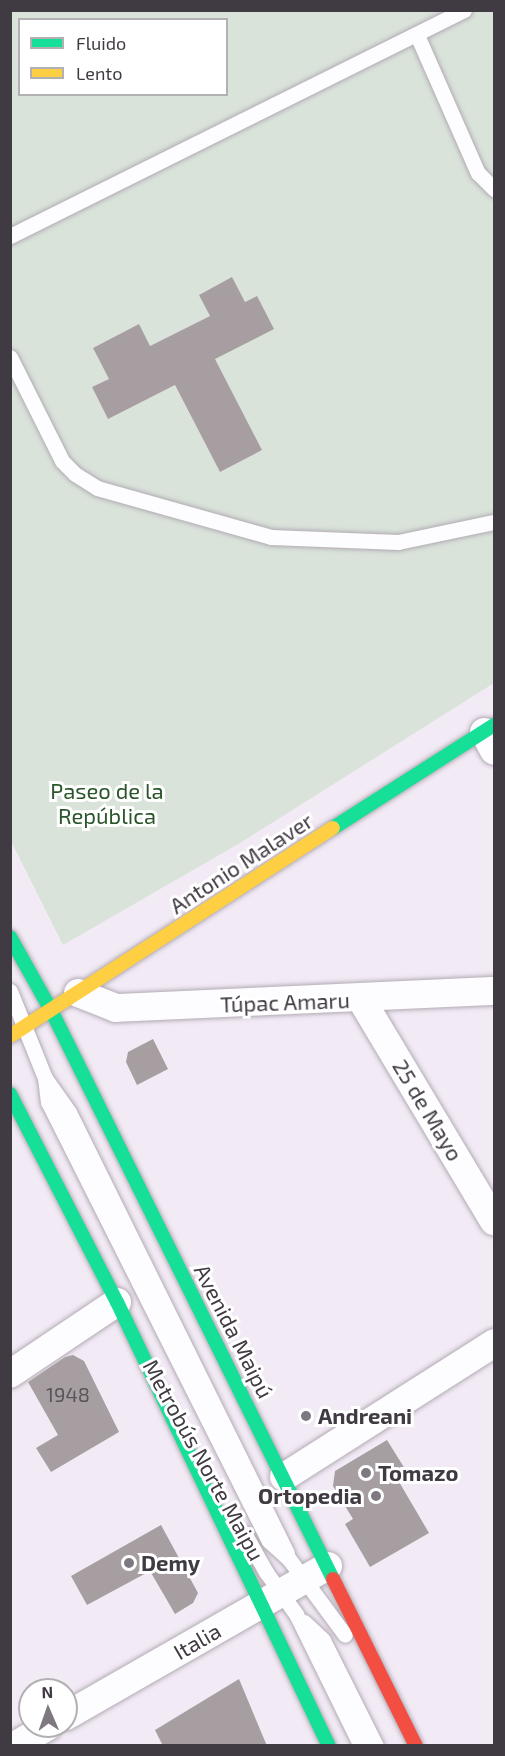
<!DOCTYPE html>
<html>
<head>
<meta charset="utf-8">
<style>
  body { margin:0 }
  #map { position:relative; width:505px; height:1756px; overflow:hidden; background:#f2eaf5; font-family:"Exo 2",sans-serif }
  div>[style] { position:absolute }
  .green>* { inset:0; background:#d9e3da }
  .building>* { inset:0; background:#a69ea1 }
  .roads { filter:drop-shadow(0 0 2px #b2abb4) drop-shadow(0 0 2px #b2abb4) }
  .lane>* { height:15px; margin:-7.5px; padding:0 7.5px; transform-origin:7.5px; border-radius:7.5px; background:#fdfcfe }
  .street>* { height:28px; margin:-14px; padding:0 14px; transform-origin:14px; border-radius:14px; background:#fdfcfe }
  .fast>* { height:14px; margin:-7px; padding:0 7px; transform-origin:7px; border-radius:7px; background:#16e098 }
  .slow>* { height:14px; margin:-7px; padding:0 7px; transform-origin:7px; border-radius:7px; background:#ffcf43 }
  .jam>* { height:14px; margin:-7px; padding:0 7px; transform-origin:7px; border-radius:7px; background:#f24e42 }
  .dots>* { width:16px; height:16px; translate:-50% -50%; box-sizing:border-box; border:3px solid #fff; border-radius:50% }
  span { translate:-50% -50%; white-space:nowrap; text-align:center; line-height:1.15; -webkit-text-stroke:6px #fff; paint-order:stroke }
  .number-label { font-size:20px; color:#5a535a }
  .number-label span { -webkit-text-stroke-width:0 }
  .park-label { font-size:22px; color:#2b552a }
  .street-label { font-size:22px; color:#403a42 }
  .poi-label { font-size:22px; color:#403a42; font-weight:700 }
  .left { translate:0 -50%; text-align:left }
  .right { translate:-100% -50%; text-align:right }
  .frame { position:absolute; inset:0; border:12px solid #403a42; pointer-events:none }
  .legend { position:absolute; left:18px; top:18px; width:210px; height:78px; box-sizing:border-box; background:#fff; border:2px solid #b3b0b3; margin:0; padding:8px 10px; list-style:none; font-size:18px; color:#403a42 }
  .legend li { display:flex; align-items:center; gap:12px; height:30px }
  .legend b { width:30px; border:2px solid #b3b0b3 }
  .north { position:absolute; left:18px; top:1678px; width:60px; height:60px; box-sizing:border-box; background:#fff; border:2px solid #b3b0b3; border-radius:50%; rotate:358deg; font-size:16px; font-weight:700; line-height:24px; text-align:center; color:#403a42 }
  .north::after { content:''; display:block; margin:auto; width:21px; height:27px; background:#7e7881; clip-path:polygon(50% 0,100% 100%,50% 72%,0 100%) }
</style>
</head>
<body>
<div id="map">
  <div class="green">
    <div style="clip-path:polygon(evenodd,11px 11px,494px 11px,494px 683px,240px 843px,63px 945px,11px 841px,11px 11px,20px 20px,226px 20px,226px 94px,20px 94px,20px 20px,11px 11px,232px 278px,245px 302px,257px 296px,215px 359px,262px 450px,220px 472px,175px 385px,108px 419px,92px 387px,109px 379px,93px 348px,138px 325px,150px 346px,210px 316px,200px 294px,232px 278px)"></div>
  </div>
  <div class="building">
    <div style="clip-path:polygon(232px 277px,245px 302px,257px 296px,274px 329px,215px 359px,262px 450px,220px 472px,175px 385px,108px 419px,92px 387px,109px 379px,93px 348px,139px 324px,150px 346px,210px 316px,199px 295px)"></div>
    <div style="clip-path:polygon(153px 1039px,168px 1069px,137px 1085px,126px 1062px,128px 1052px)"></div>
    <div style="clip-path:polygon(73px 1355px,84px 1361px,119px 1432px,51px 1472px,36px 1448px,58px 1435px,28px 1382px,65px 1357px)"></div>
    <div style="clip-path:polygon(387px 1440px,405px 1469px,395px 1475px,429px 1533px,370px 1567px,345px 1524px,353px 1519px,333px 1486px,335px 1471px)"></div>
    <div style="clip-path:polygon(161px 1525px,198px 1593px,193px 1603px,175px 1614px,150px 1571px,87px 1605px,71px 1576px)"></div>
    <div style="clip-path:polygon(239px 1679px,267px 1746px,163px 1746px,155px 1730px)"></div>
  </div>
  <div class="roads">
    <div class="lane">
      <div style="left:417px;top:35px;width:151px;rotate:66.2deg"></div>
      <div style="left:478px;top:173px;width:23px;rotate:45deg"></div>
      <div style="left:10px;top:236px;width:507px;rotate:-26.46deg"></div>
      <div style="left:10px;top:357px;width:116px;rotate:63.4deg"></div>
      <div style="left:62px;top:461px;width:18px;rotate:45deg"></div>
      <div style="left:75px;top:474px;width:26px;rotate:32deg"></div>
      <div style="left:97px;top:488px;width:181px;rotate:15.7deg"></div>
      <div style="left:271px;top:537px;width:127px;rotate:2.3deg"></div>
      <div style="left:398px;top:542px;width:98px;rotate:-11.8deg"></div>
      <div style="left:10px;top:991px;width:94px;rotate:68.1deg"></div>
      <div style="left:45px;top:1078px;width:42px;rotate:54.8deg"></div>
      <div style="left:69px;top:1112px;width:492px;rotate:63.7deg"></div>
      <div style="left:45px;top:1078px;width:24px;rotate:83deg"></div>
      <div style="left:48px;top:1102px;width:491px;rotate:63.3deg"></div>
      <div style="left:269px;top:1541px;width:27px;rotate:42deg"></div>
      <div style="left:289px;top:1559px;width:94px;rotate:53.6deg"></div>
      <div style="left:244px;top:1533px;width:45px;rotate:60.6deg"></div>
      <div style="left:266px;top:1572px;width:52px;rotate:54.5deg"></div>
      <div style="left:296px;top:1614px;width:147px;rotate:63.8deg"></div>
      <div style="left:304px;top:1622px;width:26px;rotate:43deg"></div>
      <div style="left:323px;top:1640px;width:119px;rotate:63.4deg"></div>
    </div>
    <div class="street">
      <div style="left:484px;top:732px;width:21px;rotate:62deg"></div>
      <div style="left:78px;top:993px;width:41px;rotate:21.5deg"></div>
      <div style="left:116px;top:1008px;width:378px;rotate:-2.6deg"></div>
      <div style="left:361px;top:999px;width:259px;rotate:59.1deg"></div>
      <div style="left:10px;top:1374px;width:129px;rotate:-33.9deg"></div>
      <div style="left:284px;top:1477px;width:249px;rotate:-32.5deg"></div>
      <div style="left:66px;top:1716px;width:302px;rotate:-29.8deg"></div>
      <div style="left:14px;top:1746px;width:39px;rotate:-30deg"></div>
    </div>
    <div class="fast">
      <div style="left:333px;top:828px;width:191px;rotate:-32.6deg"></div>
      <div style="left:10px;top:937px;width:84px;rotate:60.7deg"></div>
      <div style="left:51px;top:1010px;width:635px;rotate:63.64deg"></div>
      <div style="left:10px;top:1094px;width:234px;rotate:62.8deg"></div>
      <div style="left:117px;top:1302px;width:492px;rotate:64.5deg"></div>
    </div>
    <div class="slow">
      <div style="left:10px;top:1036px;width:384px;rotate:-32.8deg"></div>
    </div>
    <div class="jam">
      <div style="left:333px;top:1579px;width:186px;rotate:63.6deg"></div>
    </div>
  </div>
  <div class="dots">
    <div style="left:306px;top:1416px;background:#7e7881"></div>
    <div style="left:366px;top:1473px;background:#7e7881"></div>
    <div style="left:376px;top:1496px;background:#7e7881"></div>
    <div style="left:129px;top:1563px;background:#7e7881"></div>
  </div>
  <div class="number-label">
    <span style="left:68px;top:1394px">1948</span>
  </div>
  <div class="park-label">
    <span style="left:107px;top:803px">Paseo de la<br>República</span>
  </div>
  <div class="street-label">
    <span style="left:241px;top:863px;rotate:-33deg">Antonio Malaver</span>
    <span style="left:285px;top:1002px;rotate:-2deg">Túpac Amaru</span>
    <span style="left:428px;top:1110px;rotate:59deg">25 de Mayo</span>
    <span style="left:234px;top:1331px;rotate:63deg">Avenida Maipú</span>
    <span style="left:204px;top:1460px;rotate:61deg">Metrobús Norte Maipu</span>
    <span style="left:197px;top:1641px;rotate:-30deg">Italia</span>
  </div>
  <div class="poi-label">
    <span class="left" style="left:318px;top:1416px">Andreani</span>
    <span class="left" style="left:378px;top:1473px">Tomazo</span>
    <span class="right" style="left:362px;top:1496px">Ortopedia</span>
    <span class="left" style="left:141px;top:1563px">Demy</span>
  </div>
  <div class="frame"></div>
  <ul class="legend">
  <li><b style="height:8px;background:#16e098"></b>Fluido</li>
  <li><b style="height:8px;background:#ffcf43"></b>Lento</li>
  </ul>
  <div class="north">N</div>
</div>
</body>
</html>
